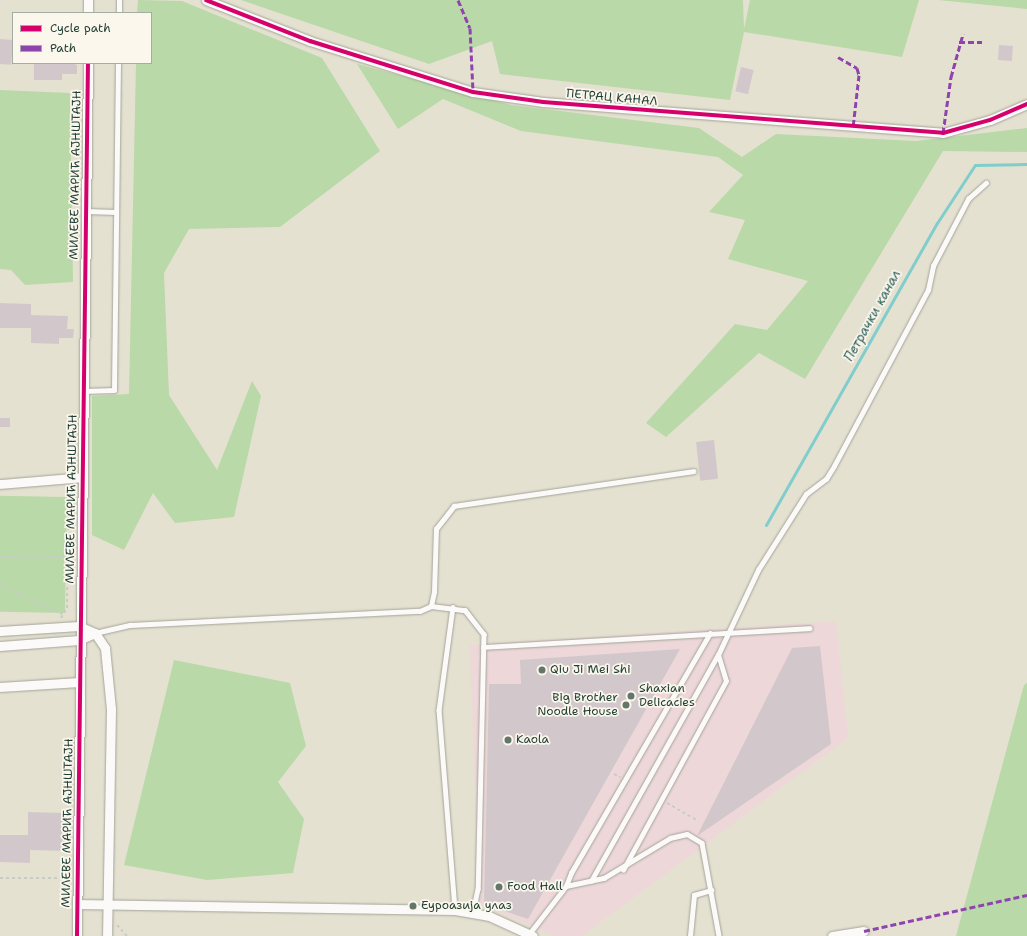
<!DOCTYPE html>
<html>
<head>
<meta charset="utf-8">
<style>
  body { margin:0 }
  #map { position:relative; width:1027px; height:936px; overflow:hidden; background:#e5e1d1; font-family:"Shantell Sans",sans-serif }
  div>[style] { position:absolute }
  .built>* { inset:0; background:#edd7d8 }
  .green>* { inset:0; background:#b9d9a8; transform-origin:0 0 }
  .stream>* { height:3px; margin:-1.5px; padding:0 1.5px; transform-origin:1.5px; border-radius:1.5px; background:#81cdcc }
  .building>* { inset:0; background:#d2c8cb; transform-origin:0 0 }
  .path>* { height:2px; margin-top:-1px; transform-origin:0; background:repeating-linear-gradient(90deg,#c9cbc7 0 3px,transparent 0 6px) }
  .roads { filter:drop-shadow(0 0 1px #a3a49a) drop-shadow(0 0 1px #a3a49a) }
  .service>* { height:4.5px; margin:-2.25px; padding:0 2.25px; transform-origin:2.25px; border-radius:2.25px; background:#fbfaf8 }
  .minor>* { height:9px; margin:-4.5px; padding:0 4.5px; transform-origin:4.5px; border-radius:4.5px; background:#fbfaf8 }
  .quiet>* { height:3px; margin-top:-1.5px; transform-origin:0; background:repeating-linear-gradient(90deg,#8e44ad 0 6px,transparent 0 9px) }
  .cycleway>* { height:4px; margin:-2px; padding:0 2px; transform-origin:2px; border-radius:2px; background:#d6006c }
  .dots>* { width:11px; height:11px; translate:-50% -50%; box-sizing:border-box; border:2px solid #fbf7ec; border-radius:50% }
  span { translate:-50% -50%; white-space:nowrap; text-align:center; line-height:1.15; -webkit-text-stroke:3.5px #fbf7ec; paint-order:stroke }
  .street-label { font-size:12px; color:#1f3d34 }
  .poi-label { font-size:12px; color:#1f3d34 }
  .left { translate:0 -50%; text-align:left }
  .right { translate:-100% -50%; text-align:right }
  .water-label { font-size:13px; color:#2d5f5a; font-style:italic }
  .legend { position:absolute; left:12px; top:12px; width:140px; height:52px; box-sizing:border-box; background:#fbf7ec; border:1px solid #a3ada2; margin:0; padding:5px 7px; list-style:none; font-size:12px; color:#1f3d34 }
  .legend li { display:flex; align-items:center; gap:8px; height:20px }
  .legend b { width:20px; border:1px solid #a3ada2 }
</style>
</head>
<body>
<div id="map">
  <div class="built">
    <div style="clip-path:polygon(836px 621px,848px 738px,582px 936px,554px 936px,479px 903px,470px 645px)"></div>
  </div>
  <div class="green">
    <div style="clip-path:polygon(138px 0,182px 1px,322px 58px,380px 151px,280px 227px,189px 229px,164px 273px,169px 395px,217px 470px,252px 381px,261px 396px,234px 517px,175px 523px,153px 493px,124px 550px,92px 535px,92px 396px,129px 394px,136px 63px,151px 63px,151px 13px,137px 13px)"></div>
    <div style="clip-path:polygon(241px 0,743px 0,744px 29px,750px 0,919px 0,902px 57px,744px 32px,730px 100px,500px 74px,492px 41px,429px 64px)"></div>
    <div style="clip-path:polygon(938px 0,1027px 0,1027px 9px)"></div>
    <div style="clip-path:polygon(357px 64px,511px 105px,699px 128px,742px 157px,776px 134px,916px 141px,1027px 128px,1027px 152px,943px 151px,805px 379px,759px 353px,666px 437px,646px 423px,735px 324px,767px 330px,808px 281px,728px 259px,745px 220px,709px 212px,743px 175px,718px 157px,521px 131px,443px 99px,398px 129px)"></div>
    <div style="clip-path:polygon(0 90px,70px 93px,73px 282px,25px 285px,11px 270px,0 269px)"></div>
    <div style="left:67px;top:497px;width:116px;height:67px;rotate:91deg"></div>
    <div style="clip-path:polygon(174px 660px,290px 683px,306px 746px,278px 782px,304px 819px,293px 873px,207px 880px,124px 865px)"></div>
    <div style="clip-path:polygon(1027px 683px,1027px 936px,956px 936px,1024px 685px)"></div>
  </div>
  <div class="stream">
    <div style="left:766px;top:525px;width:347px;rotate:-60.5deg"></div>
    <div style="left:937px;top:223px;width:69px;rotate:-56.8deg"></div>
    <div style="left:975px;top:165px;width:52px;rotate:-1.1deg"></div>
  </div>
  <div class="building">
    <div style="left:0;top:39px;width:13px;height:25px;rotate:4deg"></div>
    <div style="left:999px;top:45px;width:14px;height:15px;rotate:4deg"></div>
    <div style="clip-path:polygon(34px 63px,71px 63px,77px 65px,77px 74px,62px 74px,62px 80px,34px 80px)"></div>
    <div style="left:741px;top:67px;width:13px;height:25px;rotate:13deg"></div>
    <div style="clip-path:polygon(0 303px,31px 304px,31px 315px,68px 316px,67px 329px,74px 329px,73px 338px,59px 338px,59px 344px,31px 343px,31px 328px,0 328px)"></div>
    <div style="left:0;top:418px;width:10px;height:9px"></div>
    <div style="left:714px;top:440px;width:39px;height:18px;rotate:84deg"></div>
    <div style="clip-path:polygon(820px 646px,831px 744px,697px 836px,792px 648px)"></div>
    <div style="clip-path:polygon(680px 649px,528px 919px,484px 904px,489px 684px,521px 684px,520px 660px)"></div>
    <div style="clip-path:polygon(28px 812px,65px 813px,65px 851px,30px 850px,30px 863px,0 862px,0 835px,28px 835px)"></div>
  </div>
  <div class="path">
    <div style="left:0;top:556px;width:72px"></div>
    <div style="left:0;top:585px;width:71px;rotate:25.1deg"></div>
    <div style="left:61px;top:618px;width:12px;rotate:-59deg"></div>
    <div style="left:67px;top:608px;width:121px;rotate:-89.1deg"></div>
    <div style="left:614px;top:774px;width:7px;rotate:27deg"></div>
    <div style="left:667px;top:803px;width:34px;rotate:30deg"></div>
    <div style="left:0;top:878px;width:69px"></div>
    <div style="left:117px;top:925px;width:15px;rotate:48deg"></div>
  </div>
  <div class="roads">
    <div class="service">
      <div style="left:119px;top:13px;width:13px;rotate:-90deg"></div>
      <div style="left:86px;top:211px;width:30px;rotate:2deg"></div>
      <div style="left:83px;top:391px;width:31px;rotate:-2deg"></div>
      <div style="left:114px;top:390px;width:327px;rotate:-89.3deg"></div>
      <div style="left:431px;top:606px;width:34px;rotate:7deg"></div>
      <div style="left:465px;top:610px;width:31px;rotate:52deg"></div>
      <div style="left:484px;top:634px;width:255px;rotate:91.3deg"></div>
      <div style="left:478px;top:889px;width:24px;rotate:102deg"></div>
      <div style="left:453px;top:607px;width:104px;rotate:97.7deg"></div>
      <div style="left:439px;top:710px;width:201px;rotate:85.4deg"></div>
      <div style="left:95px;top:633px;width:36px;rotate:-13deg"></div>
      <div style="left:130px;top:625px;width:290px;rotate:-2.8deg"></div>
      <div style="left:420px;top:611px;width:12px;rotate:-24deg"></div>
      <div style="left:431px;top:606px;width:14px;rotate:-78deg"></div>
      <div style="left:434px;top:592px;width:63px;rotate:-88.2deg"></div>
      <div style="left:436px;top:529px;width:29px;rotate:-52deg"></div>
      <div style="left:454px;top:506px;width:242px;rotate:-8.3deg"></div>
      <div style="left:483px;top:647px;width:327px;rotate:-3.3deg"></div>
      <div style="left:623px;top:870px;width:215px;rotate:-61.4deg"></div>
      <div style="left:726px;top:681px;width:27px;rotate:-107deg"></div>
      <div style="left:718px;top:655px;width:94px;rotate:-64.8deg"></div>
      <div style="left:758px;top:570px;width:90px;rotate:-57.7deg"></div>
      <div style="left:806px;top:494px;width:25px;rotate:-37deg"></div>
      <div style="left:826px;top:479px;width:15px;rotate:-58deg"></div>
      <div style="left:834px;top:466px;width:200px;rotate:-61.9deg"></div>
      <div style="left:928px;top:290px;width:25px;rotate:-78deg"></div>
      <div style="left:933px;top:266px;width:76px;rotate:-62.4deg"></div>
      <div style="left:968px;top:199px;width:24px;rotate:-42deg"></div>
      <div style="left:591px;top:881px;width:259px;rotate:-60.7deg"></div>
      <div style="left:566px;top:886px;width:14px;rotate:-69deg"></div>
      <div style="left:571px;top:873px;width:277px;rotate:-59.9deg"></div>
      <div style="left:529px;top:934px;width:61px;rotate:-52.4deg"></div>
      <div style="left:566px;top:886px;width:39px;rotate:-12deg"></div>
      <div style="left:604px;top:878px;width:77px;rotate:-31.2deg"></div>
      <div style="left:670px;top:838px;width:17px;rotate:-13deg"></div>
      <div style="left:687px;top:834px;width:17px;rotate:31deg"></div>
      <div style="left:702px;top:843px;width:95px;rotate:79.6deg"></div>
      <div style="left:690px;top:936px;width:41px;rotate:-84.4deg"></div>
      <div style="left:694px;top:895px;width:18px;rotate:-16deg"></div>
    </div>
    <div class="minor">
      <div style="left:206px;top:0;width:112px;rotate:21.5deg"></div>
      <div style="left:310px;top:41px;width:171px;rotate:17.4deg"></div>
      <div style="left:473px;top:92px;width:71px;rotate:8.1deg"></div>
      <div style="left:543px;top:102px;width:401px;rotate:4.4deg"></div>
      <div style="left:943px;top:133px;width:49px;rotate:-15.5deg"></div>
      <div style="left:990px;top:120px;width:40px;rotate:-23.4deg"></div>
      <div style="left:88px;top:13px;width:13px;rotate:-90deg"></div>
      <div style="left:0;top:484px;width:83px;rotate:-4.8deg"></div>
      <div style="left:0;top:631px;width:79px;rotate:-3.6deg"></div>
      <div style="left:79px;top:626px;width:17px;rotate:24deg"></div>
      <div style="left:95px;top:633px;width:18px;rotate:56deg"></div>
      <div style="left:105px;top:648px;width:61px;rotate:84.4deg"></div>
      <div style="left:111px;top:709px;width:227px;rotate:91deg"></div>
      <div style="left:0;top:646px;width:79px;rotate:-4.3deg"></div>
      <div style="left:79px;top:640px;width:17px;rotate:-24deg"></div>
      <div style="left:0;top:687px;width:79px;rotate:-3.6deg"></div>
      <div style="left:77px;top:904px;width:378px;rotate:0.9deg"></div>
      <div style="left:455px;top:910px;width:35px;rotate:10deg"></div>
      <div style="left:489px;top:916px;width:48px;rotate:24.4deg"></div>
      <div style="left:77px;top:936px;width:873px;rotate:-89.28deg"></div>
      <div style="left:832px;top:936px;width:32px;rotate:-9deg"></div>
    </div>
  </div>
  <div class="quiet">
    <div style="left:458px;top:0;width:30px;rotate:67deg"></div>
    <div style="left:470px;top:28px;width:64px;rotate:87.3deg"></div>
    <div style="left:959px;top:42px;width:23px"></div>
    <div style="left:838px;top:57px;width:22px;rotate:30deg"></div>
    <div style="left:857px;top:68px;width:7px;rotate:74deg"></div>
    <div style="left:859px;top:75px;width:53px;rotate:96.5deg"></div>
    <div style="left:943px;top:133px;width:57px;rotate:-81.9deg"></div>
    <div style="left:951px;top:77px;width:45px;rotate:-74.4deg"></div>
    <div style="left:864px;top:931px;width:167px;rotate:-12.5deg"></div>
  </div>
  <div class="cycleway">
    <div style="left:206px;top:0;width:112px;rotate:21.5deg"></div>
    <div style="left:310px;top:41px;width:171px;rotate:17.4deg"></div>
    <div style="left:473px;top:92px;width:71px;rotate:8.1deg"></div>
    <div style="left:543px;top:102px;width:401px;rotate:4.4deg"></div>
    <div style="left:943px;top:133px;width:49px;rotate:-15.5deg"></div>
    <div style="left:990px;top:120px;width:40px;rotate:-23.4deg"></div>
    <div style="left:77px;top:936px;width:873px;rotate:-89.28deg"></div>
  </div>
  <div class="dots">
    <div style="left:542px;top:670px;background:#64766b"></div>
    <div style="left:631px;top:696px;background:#64766b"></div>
    <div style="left:626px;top:705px;background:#64766b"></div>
    <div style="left:508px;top:740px;background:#64766b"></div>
    <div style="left:499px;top:887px;background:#64766b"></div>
    <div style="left:413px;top:906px;background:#64766b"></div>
  </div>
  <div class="street-label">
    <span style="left:612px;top:98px;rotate:5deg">ПЕТРАЦ КАНАЛ</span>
    <span style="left:76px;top:175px;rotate:-89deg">МИЛЕВЕ МАРИЋ АЈНШТАЈН</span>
    <span style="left:72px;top:499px;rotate:-89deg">МИЛЕВЕ МАРИЋ АЈНШТАЈН</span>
    <span style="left:68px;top:823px;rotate:-89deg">МИЛЕВЕ МАРИЋ АЈНШТАЈН</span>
  </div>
  <div class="poi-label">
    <span class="left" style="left:550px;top:670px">Qiu Ji Mei Shi</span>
    <span class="left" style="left:639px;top:696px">Shaxian<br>Delicacies</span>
    <span class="right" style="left:618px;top:705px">Big Brother<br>Noodle House</span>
    <span class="left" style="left:516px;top:740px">Kaola</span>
    <span class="left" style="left:507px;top:887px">Food Hall</span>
    <span class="left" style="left:421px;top:906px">Еуроазија улаз</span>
  </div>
  <div class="water-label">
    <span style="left:873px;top:316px;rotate:-61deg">Петрачки канал</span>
  </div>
  <ul class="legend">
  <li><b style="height:5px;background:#d6006c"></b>Cycle path</li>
  <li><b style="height:5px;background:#8e44ad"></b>Path</li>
  </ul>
</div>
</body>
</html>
